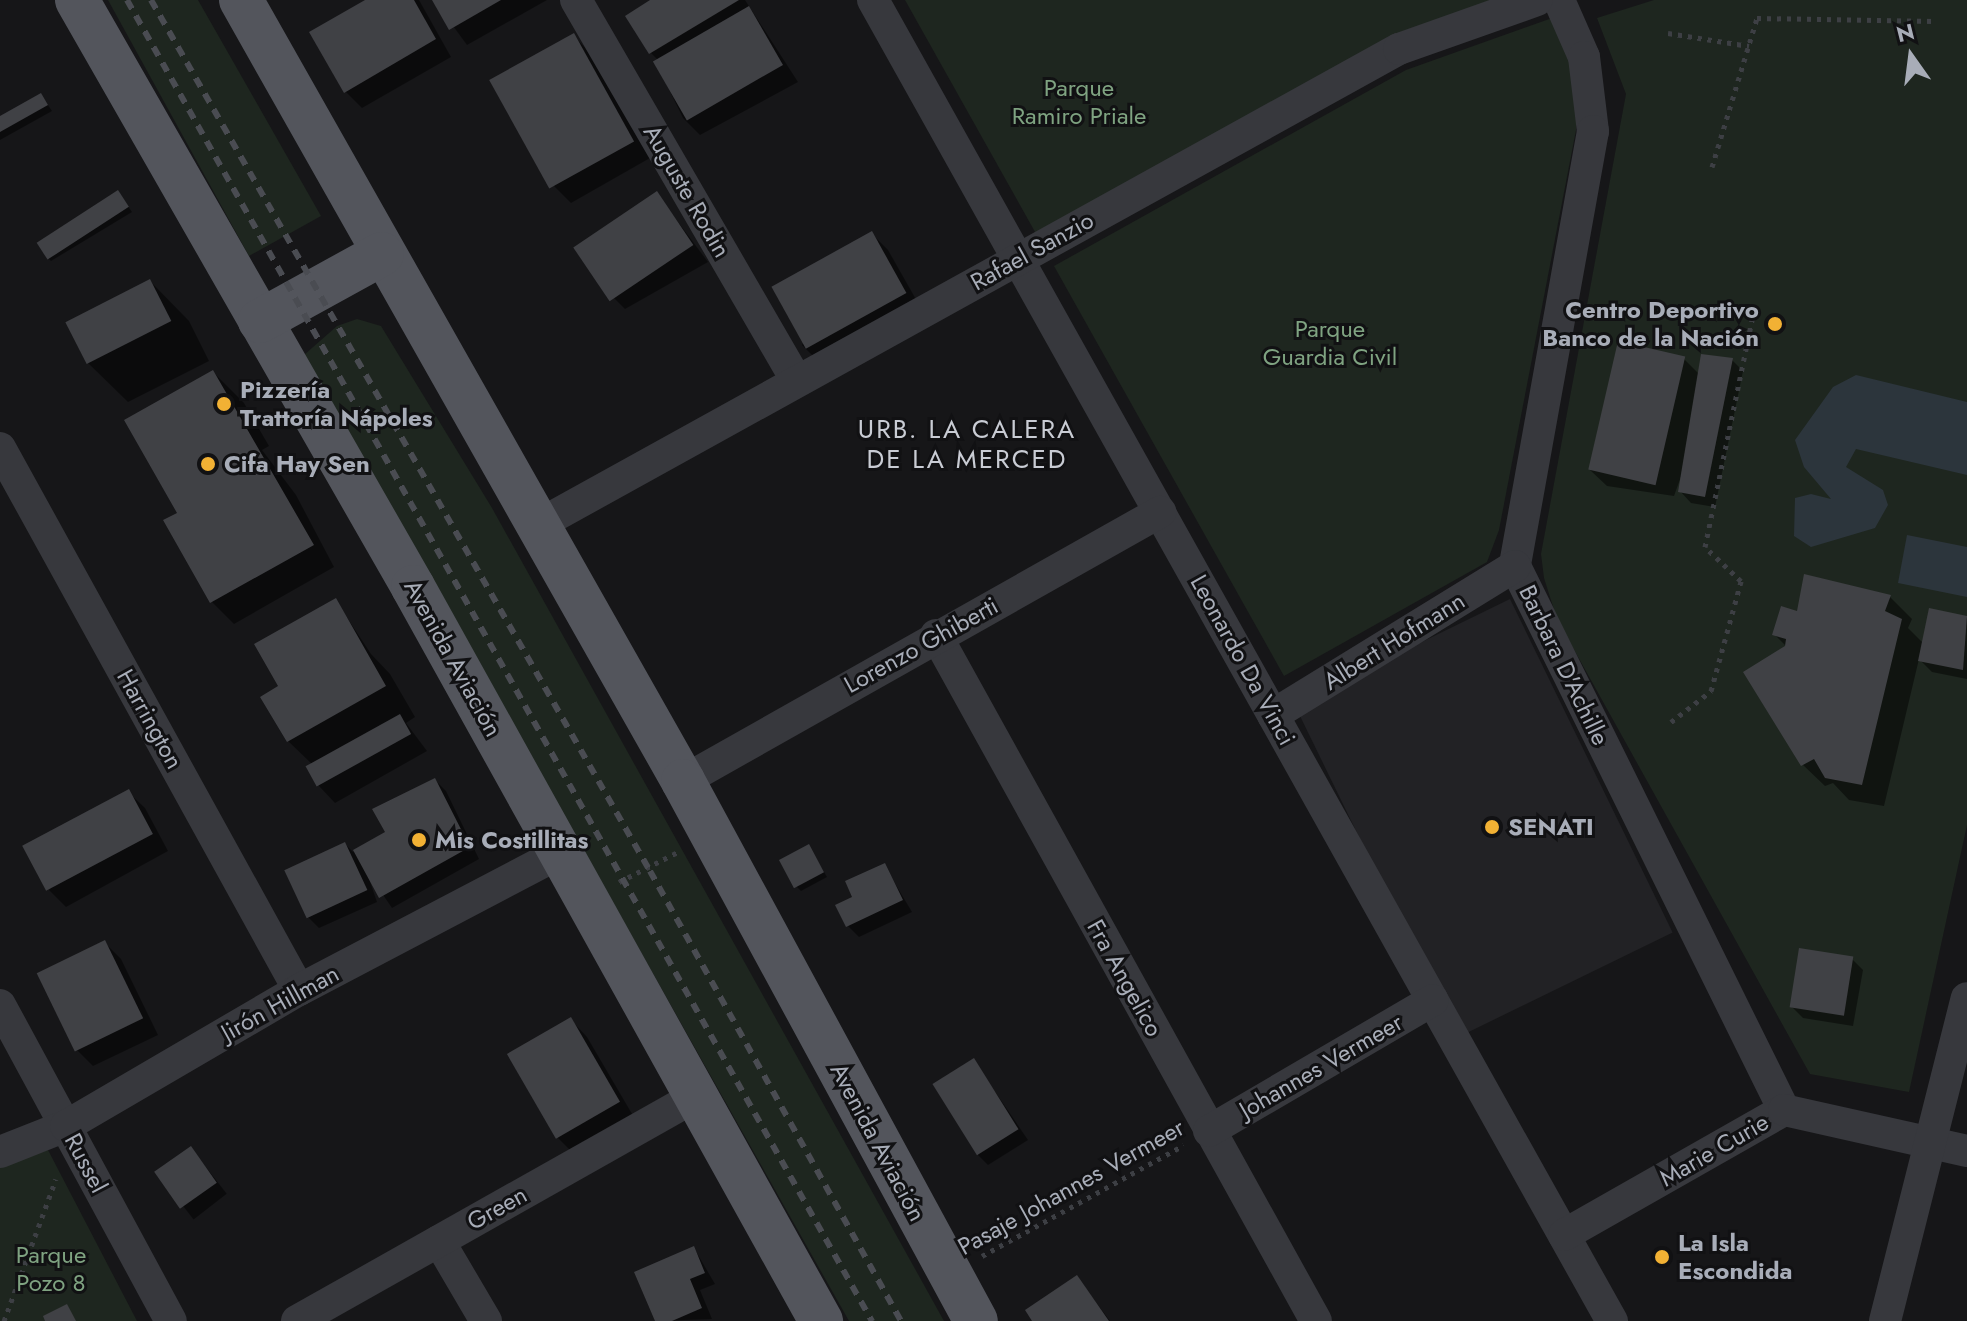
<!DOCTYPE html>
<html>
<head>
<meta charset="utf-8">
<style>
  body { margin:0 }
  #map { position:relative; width:1967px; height:1321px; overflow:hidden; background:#161618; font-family:Jost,sans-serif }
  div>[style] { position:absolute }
  .built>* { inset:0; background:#222225; transform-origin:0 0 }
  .green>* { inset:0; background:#1e261f }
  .water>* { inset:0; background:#2c353c }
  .shadow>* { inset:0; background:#0007; transform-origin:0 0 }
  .building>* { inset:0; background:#404145; transform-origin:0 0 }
  .path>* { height:5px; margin-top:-2.5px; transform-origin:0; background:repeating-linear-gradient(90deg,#3d3f44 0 4px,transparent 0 10px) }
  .street>* { height:32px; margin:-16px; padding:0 16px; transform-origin:16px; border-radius:16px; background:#37383d }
  .primary>* { height:44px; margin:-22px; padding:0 22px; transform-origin:22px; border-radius:22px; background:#53555c }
  .rail>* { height:6px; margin-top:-3px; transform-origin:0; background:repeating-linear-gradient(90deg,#4a4c52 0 10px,transparent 0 18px) }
  .dots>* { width:22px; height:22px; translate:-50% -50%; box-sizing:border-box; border:4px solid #111113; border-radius:50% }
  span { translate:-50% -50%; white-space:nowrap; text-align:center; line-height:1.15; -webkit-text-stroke:6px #111113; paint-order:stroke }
  .park-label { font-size:24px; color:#7fa381 }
  .street-label { font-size:24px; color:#a8adb8 }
  .poi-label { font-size:24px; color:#a8adb8; font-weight:700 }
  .right { translate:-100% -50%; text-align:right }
  .left { translate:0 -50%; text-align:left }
  .neighbourhood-label { font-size:26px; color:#c9ccd4; letter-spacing:2px }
  .north { position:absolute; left:1871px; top:16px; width:80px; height:80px; -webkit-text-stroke:6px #111113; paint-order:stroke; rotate:346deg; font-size:22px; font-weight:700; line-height:32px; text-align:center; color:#a8adb8 }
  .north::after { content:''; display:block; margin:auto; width:28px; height:36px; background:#a8adb8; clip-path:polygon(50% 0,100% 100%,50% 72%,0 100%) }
</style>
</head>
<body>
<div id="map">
  <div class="built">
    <div style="left:1510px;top:599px;width:371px;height:240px;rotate:64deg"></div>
  </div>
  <div class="green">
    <div style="clip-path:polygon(108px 0,198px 0,321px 216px,249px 256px)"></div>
    <div style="clip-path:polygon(905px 0,1502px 0,1039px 239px)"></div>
    <div style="clip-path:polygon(1654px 0,1967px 0,1967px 825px,1909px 1092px,1810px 1074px,1557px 619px,1544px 578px,1541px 554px,1626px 94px,1597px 18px)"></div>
    <div style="clip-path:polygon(1555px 17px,1577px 81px,1576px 130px,1499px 530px,1487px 562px,1284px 676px,1054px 266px,1406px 70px)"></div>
    <div style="clip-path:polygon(357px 319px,381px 326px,492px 508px,944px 1321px,849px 1321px,304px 355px,337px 326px)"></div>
    <div style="clip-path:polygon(48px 1150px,137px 1321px,0 1321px,0 1166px)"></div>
  </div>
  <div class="water">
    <div style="clip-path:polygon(1856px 375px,1967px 402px,1967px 475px,1856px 449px,1846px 467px,1883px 490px,1888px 505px,1875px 528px,1811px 547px,1794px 536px,1795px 498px,1811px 494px,1831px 499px,1804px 467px,1795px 440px,1833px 387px)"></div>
    <div style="clip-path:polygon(1907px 535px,1967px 547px,1967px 597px,1898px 583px)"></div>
  </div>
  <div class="shadow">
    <div style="clip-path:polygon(369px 0,419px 0,451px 57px,362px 108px,345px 91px)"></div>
    <div style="clip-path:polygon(434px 0,547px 0,467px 45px)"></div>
    <div style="clip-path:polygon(653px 0,745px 0,798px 82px,700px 135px,683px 118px,657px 65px,661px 63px,651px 53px)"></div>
    <div style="clip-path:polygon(574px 36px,590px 53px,650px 158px,571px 203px,554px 186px)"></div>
    <div style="clip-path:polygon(41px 95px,52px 111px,0 140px,0 118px)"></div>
    <div style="clip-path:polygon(118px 192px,132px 212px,51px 261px,46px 256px)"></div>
    <div style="clip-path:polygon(657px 194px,708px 262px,625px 309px,608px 292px)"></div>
    <div style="clip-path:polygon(871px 233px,888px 250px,922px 310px,819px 362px,802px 345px)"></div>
    <div style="clip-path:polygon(150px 281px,189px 321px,209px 361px,128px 402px,88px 363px)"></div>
    <div style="clip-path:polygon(1684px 359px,1700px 375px,1732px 360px,1743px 371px,1715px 507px,1691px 503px,1680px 491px,1683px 471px,1674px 496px,1607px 486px,1590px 470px)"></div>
    <div style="clip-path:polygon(213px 372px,244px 403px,269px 446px,262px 450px,296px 495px,334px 567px,234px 624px,212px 602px,166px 521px,179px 513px)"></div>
    <div style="clip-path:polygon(1890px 597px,1912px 619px,1908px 628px,1924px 644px,1930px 611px,1967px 618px,1967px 679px,1932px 672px,1919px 659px,1884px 806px,1849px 800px,1833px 783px,1825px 786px,1802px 764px,1787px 647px,1774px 634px,1799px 613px)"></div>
    <div style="clip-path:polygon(336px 601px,371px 654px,390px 674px,415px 717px,406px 723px,427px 751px,335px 803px,319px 786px,314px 766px,288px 741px,282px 687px)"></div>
    <div style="clip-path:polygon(435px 780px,446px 791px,479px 859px,392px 908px,366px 870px,377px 902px,319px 928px,308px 917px,345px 844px,353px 852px,388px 833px)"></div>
    <div style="clip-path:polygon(128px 792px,145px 808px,168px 851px,66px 907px,49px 890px)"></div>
    <div style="clip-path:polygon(809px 847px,827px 877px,801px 891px,796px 886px)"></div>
    <div style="clip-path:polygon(884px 865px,912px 912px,859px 937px,848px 926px)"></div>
    <div style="clip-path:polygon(105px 943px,121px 959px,158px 1035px,93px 1066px,76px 1049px)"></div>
    <div style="clip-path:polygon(1852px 959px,1863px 970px,1853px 1026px,1803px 1018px,1792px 1007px)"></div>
    <div style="clip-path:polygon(571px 1020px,587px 1037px,635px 1119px,574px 1154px,558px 1138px)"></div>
    <div style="clip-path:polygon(974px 1061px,1028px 1140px,988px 1165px,977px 1154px)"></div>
    <div style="left:191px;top:1148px;width:58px;height:42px;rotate:52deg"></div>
    <div style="clip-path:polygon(694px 1248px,715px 1284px,700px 1290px,712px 1319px,657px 1321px)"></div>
    <div style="clip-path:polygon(1077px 1277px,1110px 1321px,1035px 1321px)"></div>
  </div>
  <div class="building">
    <div style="clip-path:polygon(365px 0,414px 0,436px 39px,344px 93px,309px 32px)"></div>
    <div style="clip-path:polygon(432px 0,501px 0,449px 30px)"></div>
    <div style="clip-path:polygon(650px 0,739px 0,649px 54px,625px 16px)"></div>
    <div style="left:749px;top:6px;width:68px;height:111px;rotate:60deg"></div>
    <div style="left:574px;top:33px;width:124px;height:97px;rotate:61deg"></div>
    <div style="clip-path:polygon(41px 93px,48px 105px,0 132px,0 116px)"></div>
    <div style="left:118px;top:190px;width:20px;height:97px;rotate:57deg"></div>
    <div style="left:657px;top:191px;width:65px;height:101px;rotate:56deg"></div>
    <div style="left:872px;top:231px;width:71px;height:115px;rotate:61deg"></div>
    <div style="left:150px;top:279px;width:47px;height:95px;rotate:63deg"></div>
    <div style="left:1618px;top:341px;width:69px;height:132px;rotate:13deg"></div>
    <div style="clip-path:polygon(1701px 354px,1733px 358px,1705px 497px,1678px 492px)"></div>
    <div style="clip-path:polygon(213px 370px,314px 545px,210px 603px,163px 520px,177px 513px,124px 420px)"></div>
    <div style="clip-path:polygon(1804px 574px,1891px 595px,1885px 611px,1902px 619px,1862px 785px,1825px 778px,1814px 759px,1801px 766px,1743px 672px,1785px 646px,1786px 639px,1772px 635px,1781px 606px,1797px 611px)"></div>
    <div style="clip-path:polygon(336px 598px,386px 686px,287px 742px,260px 697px,278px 686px,254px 644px)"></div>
    <div style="clip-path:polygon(1929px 608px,1967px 616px,1963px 670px,1918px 661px)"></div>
    <div style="left:400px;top:714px;width:23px;height:108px;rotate:61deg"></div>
    <div style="clip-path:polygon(435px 778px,470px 847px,379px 898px,353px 850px,385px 832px,372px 809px)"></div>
    <div style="left:129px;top:789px;width:51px;height:121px;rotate:62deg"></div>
    <div style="left:345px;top:842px;width:53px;height:67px;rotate:65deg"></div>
    <div style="left:809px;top:844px;width:32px;height:34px;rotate:62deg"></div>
    <div style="clip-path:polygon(885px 863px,903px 900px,846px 927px,835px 905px,852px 897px,845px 881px)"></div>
    <div style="left:105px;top:940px;width:87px;height:76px;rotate:64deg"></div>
    <div style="left:1799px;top:948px;width:55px;height:60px;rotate:9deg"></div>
    <div style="left:571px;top:1017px;width:98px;height:74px;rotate:60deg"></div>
    <div style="left:974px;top:1058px;width:84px;height:49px;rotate:58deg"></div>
    <div style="left:191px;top:1146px;width:45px;height:45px;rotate:55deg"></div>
    <div style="clip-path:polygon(694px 1246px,705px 1273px,690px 1279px,702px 1308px,672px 1321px,655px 1321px,634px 1272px)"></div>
    <div style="clip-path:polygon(1077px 1275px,1109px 1321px,1032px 1321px,1025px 1310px)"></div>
    <div style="clip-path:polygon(67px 1304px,76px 1321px,45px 1321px,43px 1316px)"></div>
  </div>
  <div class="path">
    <div style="left:1668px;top:33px;width:82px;rotate:9.1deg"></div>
    <div style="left:1712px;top:167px;width:156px;rotate:-73.2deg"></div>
    <div style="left:1757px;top:18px;width:177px;rotate:1deg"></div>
    <div style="left:1671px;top:722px;width:51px;rotate:-37.8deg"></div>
    <div style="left:1711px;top:691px;width:114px;rotate:-74.7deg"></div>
    <div style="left:1741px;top:581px;width:50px;rotate:-136.6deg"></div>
    <div style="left:1705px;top:547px;width:237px;rotate:-78.3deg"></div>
    <div style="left:619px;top:882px;width:66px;rotate:-27deg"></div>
    <div style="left:982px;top:1256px;width:230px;rotate:-28.8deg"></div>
    <div style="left:4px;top:1321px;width:151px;rotate:-69.9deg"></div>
  </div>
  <div class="street">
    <div style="left:576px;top:0;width:440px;rotate:59.9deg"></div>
    <div style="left:873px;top:0;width:1514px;rotate:60.78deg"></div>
    <div style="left:1559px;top:0;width:62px;rotate:66.3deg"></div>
    <div style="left:1584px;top:57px;width:75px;rotate:83.1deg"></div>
    <div style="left:1593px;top:131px;width:442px;rotate:100.2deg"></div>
    <div style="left:1515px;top:566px;width:607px;rotate:63.69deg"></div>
    <div style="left:0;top:448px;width:619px;rotate:61.12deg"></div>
    <div style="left:538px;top:525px;width:984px;rotate:-28.94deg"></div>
    <div style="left:1399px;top:49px;width:146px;rotate:-19.5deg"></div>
    <div style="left:936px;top:635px;width:784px;rotate:61.02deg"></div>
    <div style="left:1273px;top:715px;width:284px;rotate:-31.6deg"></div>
    <div style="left:683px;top:781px;width:548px;rotate:-29.42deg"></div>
    <div style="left:0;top:1005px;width:359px;rotate:61.6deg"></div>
    <div style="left:1209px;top:1131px;width:259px;rotate:-30.3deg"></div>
    <div style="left:0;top:1152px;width:71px;rotate:-21.5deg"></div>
    <div style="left:66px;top:1126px;width:270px;rotate:-30.3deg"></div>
    <div style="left:299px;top:990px;width:295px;rotate:-27.7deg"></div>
    <div style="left:1564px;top:1235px;width:253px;rotate:-29.6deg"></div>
    <div style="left:1784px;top:1110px;width:188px;rotate:12.6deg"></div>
    <div style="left:439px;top:1241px;width:93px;rotate:59.6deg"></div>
    <div style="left:297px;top:1321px;width:460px;rotate:-29.4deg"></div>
    <div style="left:1885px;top:1321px;width:333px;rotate:-75.8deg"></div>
  </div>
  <div class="primary">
    <div style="left:77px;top:0;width:676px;rotate:60.21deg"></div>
    <div style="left:413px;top:587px;width:840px;rotate:60.93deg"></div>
    <div style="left:241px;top:0;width:897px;rotate:60.49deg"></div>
    <div style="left:683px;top:781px;width:614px;rotate:61.52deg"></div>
    <div style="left:260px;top:321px;width:139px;rotate:-28.8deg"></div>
  </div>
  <div class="rail">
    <div style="left:127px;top:0;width:1517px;rotate:60.58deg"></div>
    <div style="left:151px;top:0;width:1004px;rotate:60.19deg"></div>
    <div style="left:650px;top:871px;width:515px;rotate:60.85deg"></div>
  </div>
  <div class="dots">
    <div style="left:1775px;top:324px;background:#f2b134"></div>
    <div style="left:224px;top:404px;background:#f2b134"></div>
    <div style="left:208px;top:464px;background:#f2b134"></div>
    <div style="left:1492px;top:827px;background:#f2b134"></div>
    <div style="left:419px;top:840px;background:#f2b134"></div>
    <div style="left:1662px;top:1257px;background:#f2b134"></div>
  </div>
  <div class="park-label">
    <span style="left:1079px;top:102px">Parque<br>Ramiro Priale</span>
    <span style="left:1330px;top:343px">Parque<br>Guardia Civil</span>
    <span style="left:51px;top:1269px">Parque<br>Pozo 8</span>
  </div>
  <div class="street-label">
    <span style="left:687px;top:191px;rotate:60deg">Auguste Rodin</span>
    <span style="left:1032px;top:251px;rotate:-29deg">Rafael Sanzio</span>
    <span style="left:1394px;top:641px;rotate:-32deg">Albert Hofmann</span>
    <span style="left:921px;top:645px;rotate:-29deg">Lorenzo Ghiberti</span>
    <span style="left:453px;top:658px;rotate:61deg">Avenida Aviación</span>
    <span style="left:1243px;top:660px;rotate:61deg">Leonardo Da Vinci</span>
    <span style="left:1564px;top:665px;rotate:64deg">Barbara D'Achille</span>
    <span style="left:150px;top:719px;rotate:61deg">Harrington</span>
    <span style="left:1125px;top:978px;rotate:61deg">Fra Angelico</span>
    <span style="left:280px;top:1003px;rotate:-29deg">Jirón Hillman</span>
    <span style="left:1321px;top:1066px;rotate:-30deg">Johannes Vermeer</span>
    <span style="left:878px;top:1142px;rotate:62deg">Avenida Aviación</span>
    <span style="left:1714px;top:1150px;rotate:-30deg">Marie Curie</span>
    <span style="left:86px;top:1163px;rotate:62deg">Russel</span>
    <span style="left:1071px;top:1187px;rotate:-29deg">Pasaje Johannes Vermeer</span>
    <span style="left:497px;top:1208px;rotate:-29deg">Green</span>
  </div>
  <div class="poi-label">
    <span class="right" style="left:1759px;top:324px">Centro Deportivo<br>Banco de la Nación</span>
    <span class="left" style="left:240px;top:404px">Pizzería<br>Trattoría Nápoles</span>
    <span class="left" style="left:224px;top:464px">Cifa Hay Sen</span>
    <span class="left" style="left:1508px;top:827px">SENATI</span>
    <span class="left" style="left:435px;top:840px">Mis Costillitas</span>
    <span class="left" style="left:1678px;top:1257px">La Isla<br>Escondida</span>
  </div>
  <div class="neighbourhood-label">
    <span style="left:967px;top:445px">URB. LA CALERA<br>DE LA MERCED</span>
  </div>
  <div class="north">N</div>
</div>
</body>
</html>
